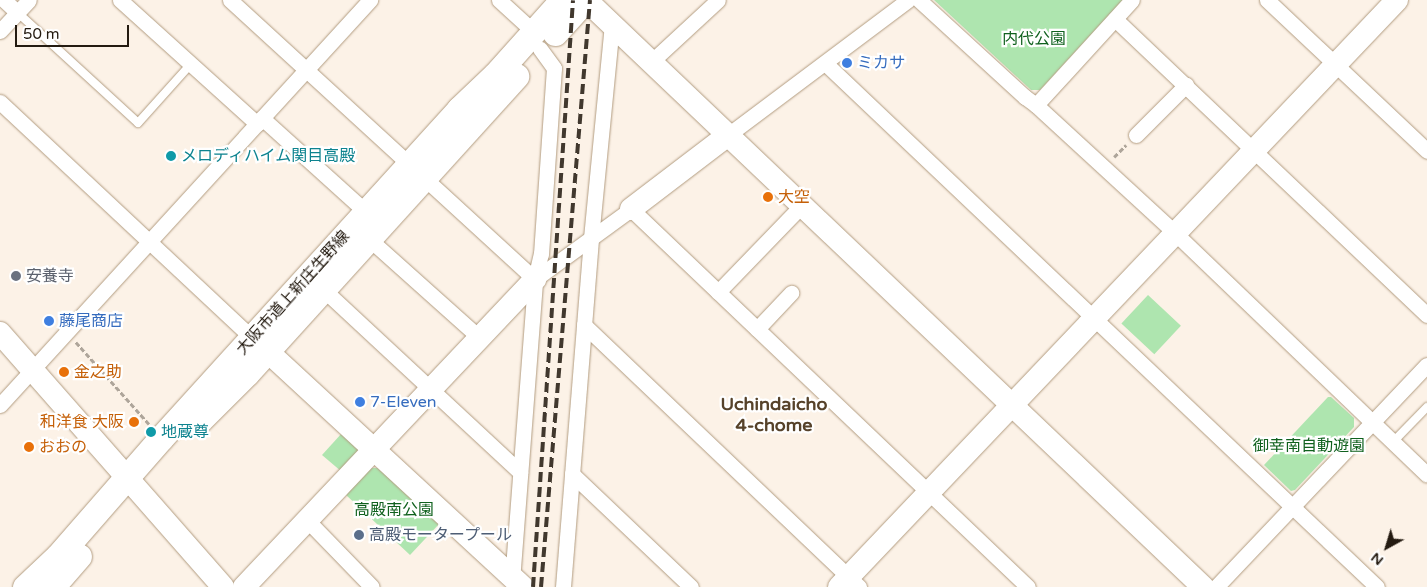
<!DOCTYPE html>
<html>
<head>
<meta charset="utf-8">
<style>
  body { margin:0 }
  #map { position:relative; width:1427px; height:587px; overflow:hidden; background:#fcf2e7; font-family:"Varela Round","Noto Sans JP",sans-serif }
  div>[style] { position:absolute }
  .green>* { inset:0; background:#aee5af; transform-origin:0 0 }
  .path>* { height:2.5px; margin-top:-1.25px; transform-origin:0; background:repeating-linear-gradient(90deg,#aea59a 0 5px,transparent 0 7.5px) }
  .roads { filter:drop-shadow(0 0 1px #b29c80) drop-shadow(0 0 1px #b29c80) }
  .lane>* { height:8px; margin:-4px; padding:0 4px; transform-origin:4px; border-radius:4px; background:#fff }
  .street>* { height:15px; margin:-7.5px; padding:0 7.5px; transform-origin:7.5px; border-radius:7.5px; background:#fff }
  .secondary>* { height:22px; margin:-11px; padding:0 11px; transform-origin:11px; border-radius:11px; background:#fff }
  .primary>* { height:25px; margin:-12.5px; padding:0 12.5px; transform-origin:12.5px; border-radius:12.5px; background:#fff }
  .rail>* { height:4px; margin-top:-2px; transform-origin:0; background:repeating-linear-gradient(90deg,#41382e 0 10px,transparent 0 15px) }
  .dots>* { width:14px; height:14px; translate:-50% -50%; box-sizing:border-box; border:2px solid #fff; border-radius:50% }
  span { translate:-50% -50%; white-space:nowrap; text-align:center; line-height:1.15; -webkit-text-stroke:4.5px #fff; paint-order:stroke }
  .park-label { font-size:16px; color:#10611e }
  .shop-label { font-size:16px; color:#366cbe }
  .left { translate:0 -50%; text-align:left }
  .culture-label { font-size:16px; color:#0d838f }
  .food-label { font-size:16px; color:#c56008 }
  .right { translate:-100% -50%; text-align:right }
  .worship-label { font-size:16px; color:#5b616d }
  .street-label { font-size:16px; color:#241b11 }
  .service-label { font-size:16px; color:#4e5e75 }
  .neighbourhood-label { font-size:18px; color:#56422a; font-weight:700 }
  .north { position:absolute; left:1362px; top:522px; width:50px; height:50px; -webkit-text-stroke:4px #fff; paint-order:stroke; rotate:219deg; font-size:14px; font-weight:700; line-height:20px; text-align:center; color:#241b11 }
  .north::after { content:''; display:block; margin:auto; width:18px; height:22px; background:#241b11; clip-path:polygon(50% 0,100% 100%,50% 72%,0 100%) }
  .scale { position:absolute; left:15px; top:25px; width:114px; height:22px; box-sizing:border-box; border:2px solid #241b11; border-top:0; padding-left:6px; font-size:15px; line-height:18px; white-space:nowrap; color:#241b11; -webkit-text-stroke:4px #fff; paint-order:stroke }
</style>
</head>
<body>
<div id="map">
  <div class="green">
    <div style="clip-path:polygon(934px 0,1123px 0,1040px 90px,1031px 90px)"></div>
    <div style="left:1148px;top:295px;width:45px;height:39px;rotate:43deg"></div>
    <div style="clip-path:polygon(1328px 397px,1331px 397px,1354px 418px,1354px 427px,1295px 490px,1291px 491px,1264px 465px)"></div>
    <div style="clip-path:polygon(342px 433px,358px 447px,358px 454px,342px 472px,322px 455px)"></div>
    <div style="clip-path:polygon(370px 468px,380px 468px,440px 523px,410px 555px,345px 494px)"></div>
  </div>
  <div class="path">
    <div style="left:1114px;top:157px;width:17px;rotate:-45deg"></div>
    <div style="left:76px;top:342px;width:110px;rotate:48.3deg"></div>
  </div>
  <div class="roads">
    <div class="lane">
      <div style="left:17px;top:12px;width:164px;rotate:42.5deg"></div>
      <div style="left:138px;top:123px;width:78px;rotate:-48.1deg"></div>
      <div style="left:1393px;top:442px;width:49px;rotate:-45.8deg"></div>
    </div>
    <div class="street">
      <div style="left:4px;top:0;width:18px;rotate:43deg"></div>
      <div style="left:120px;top:0;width:185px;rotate:42.1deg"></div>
      <div style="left:230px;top:0;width:413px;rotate:42.5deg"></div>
      <div style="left:535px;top:279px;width:119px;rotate:-36.1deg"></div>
      <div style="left:631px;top:209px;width:548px;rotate:43.6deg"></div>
      <div style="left:499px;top:0;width:47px;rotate:42.4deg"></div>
      <div style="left:919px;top:0;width:144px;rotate:42.5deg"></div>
      <div style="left:1025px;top:97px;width:14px;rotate:36deg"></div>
      <div style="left:1036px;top:105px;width:189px;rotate:42.6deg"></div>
      <div style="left:1175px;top:233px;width:349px;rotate:43.8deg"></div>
      <div style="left:1267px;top:0;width:220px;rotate:43.3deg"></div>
      <div style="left:1115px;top:19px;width:430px;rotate:43.5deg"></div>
      <div style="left:0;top:31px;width:42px;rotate:-46.9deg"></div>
      <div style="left:651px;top:62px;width:91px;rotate:-42.8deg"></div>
      <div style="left:825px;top:63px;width:761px;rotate:43.51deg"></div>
      <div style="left:0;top:102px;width:345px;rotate:43.1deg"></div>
      <div style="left:1036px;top:105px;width:142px;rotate:-47.6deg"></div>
      <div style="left:262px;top:118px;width:140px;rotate:42.1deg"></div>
      <div style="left:728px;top:135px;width:225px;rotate:-36.9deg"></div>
      <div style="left:1136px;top:135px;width:71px;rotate:-45deg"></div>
      <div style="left:368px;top:238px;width:150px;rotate:41.8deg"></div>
      <div style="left:323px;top:289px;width:269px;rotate:42.9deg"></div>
      <div style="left:718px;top:292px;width:121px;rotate:-46deg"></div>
      <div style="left:584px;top:325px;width:380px;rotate:43.6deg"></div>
      <div style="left:757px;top:329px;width:50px;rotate:-46.6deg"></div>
      <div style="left:0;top:405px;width:549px;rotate:-47.59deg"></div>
      <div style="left:572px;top:474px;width:164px;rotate:43.5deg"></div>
      <div style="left:307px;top:520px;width:93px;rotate:45.9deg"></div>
      <div style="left:512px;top:581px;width:303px;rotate:-85.6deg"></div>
      <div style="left:535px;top:279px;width:26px;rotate:-77deg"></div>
      <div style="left:541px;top:254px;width:186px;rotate:-86deg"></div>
      <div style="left:554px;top:68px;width:24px;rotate:-126deg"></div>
      <div style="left:563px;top:587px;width:350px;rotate:-85.4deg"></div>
      <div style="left:591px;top:238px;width:214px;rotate:-84.4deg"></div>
      <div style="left:1216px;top:587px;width:306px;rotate:-46.5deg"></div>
    </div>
    <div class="secondary">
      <div style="left:586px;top:0;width:852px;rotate:43.57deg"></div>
      <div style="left:631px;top:209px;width:122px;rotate:-37.3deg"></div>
      <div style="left:0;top:333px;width:338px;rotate:48.7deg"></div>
      <div style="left:253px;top:338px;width:367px;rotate:42.7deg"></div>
      <div style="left:244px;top:587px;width:424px;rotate:-46.6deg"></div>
      <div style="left:839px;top:587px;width:810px;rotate:-46.45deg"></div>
    </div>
    <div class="primary">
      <div style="left:555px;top:33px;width:45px;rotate:-47.7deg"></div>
      <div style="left:200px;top:420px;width:66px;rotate:-45deg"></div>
      <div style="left:247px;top:373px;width:401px;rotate:-47.8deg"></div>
      <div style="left:25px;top:587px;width:45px;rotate:-43.2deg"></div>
      <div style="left:58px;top:556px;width:157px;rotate:-48.9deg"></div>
      <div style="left:161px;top:438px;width:444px;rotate:-47.8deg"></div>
      <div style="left:459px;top:109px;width:50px;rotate:-43.4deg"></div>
      <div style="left:495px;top:75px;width:101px;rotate:-48.2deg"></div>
      <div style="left:52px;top:587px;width:41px;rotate:-48.9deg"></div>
    </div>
  </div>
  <div class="rail">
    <div style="left:533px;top:587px;width:588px;rotate:-86.1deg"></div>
    <div style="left:541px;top:587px;width:589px;rotate:-85.23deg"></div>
  </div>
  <div class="dots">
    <div style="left:847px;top:63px;background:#3f7fe0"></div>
    <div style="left:171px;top:156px;background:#0f9aa8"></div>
    <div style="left:768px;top:197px;background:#e8710a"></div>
    <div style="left:16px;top:276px;background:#6b7280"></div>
    <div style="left:49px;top:321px;background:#3f7fe0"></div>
    <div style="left:64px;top:372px;background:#e8710a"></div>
    <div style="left:360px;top:402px;background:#3f7fe0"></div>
    <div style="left:134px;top:422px;background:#e8710a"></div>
    <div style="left:151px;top:432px;background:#0f9aa8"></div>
    <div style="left:29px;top:447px;background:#e8710a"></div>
    <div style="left:359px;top:535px;background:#5c6f8a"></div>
  </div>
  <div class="park-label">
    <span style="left:1034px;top:39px">内代公園</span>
    <span style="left:1309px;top:446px">御幸南自動遊園</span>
    <span style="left:394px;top:510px">高殿南公園</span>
  </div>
  <div class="shop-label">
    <span class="left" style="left:857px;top:63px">ミカサ</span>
    <span class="left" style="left:59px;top:321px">藤尾商店</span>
    <span class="left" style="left:370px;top:402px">7-Eleven</span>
  </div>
  <div class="culture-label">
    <span class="left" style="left:181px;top:156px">メロディハイム関目高殿</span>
    <span class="left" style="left:161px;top:432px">地蔵尊</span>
  </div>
  <div class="food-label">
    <span class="left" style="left:778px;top:197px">大空</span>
    <span class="left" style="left:74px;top:372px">金之助</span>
    <span class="right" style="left:124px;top:422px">和洋食 大阪</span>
    <span class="left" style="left:39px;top:447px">おおの</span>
  </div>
  <div class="worship-label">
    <span class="left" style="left:26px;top:276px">安養寺</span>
  </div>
  <div class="street-label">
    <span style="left:293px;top:293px;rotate:-48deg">大阪市道上新庄生野線</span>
  </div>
  <div class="service-label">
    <span class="left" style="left:369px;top:535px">高殿モータープール</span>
  </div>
  <div class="neighbourhood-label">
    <span style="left:774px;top:415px">Uchindaicho<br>4-chome</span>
  </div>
  <div class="north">N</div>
  <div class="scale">50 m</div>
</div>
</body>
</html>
